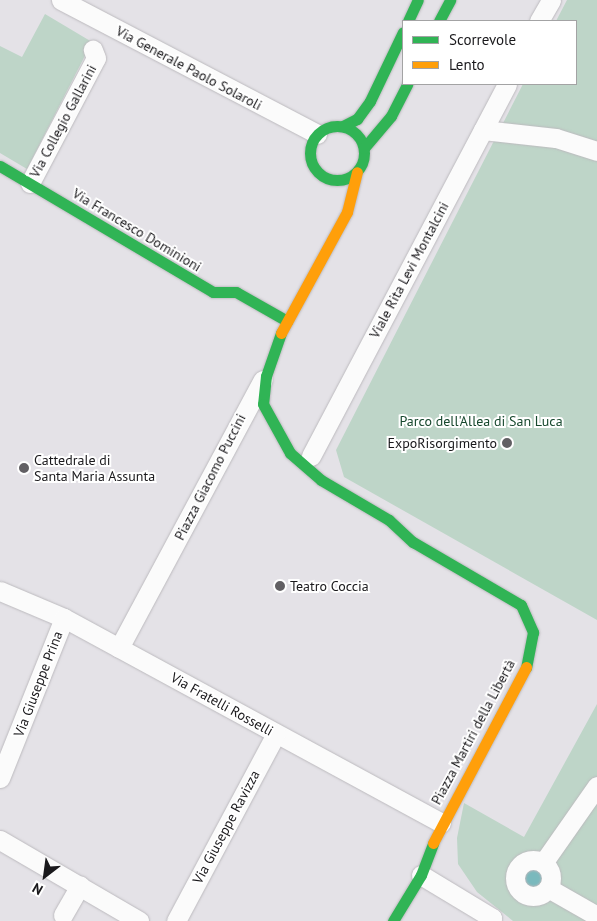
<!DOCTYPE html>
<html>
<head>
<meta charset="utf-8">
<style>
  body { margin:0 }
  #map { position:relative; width:597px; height:921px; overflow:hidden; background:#e4e2e7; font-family:"PT Sans",sans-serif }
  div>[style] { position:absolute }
  .green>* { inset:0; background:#bed5c8 }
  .water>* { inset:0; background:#7ab9bd }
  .round { border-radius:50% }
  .roads { filter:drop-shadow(0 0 1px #bcbabe) drop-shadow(0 0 1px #bcbabe) }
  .street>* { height:19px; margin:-9.5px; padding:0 9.5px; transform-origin:9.5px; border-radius:9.5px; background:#fbfbfb }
  .street>.ring { margin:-9.5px; padding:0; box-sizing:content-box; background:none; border:19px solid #fbfbfb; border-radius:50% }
  .fast>* { height:11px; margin:-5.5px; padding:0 5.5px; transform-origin:5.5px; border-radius:5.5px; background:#30b455 }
  .fast>.ring { margin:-5.5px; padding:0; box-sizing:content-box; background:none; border:11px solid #30b455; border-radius:50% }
  .slow>* { height:11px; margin:-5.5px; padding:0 5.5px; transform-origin:5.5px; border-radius:5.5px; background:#ff9f0a }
  .dots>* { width:14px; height:14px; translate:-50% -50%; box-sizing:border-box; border:2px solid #fff; border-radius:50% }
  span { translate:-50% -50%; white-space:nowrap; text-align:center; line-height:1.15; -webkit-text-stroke:4px #fff; paint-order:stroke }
  .street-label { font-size:14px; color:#1a191c }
  .park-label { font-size:14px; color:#17482e }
  .poi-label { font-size:14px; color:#1a191c }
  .right { translate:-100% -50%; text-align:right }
  .left { translate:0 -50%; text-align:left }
  .legend { position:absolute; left:402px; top:20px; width:175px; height:65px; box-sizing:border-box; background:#fff; border:1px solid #a3a3a4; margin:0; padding:6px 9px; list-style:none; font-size:15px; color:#1a191c }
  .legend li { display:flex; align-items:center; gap:10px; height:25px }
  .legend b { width:25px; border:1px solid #a3a3a4 }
  .north { position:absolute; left:20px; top:851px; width:50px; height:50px; -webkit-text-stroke:4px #fff; paint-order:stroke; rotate:210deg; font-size:14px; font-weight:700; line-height:20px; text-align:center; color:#1a191c }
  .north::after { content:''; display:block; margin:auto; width:18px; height:22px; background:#1a191c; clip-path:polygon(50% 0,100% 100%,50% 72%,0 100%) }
</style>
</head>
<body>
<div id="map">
  <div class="green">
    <div style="clip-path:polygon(567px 0,597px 0,597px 620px,344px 477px,336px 450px,523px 84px,576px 84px,576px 21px,556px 21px)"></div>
    <div style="clip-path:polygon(45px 14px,92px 42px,27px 169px,0 153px,0 46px,22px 57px)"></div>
    <div style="clip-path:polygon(597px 704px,597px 921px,513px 921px,477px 892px,458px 864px,457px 838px,464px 803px,524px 837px)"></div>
  </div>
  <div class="water">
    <div class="round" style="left:524px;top:869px;width:18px;height:18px"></div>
  </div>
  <div class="roads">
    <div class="street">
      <div style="left:61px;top:0;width:289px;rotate:27.6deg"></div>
      <div style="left:539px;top:21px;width:24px;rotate:-60deg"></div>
      <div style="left:483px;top:130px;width:73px;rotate:6.3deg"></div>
      <div style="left:556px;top:138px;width:43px;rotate:17.6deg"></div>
      <div style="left:30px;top:183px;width:141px;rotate:-62.2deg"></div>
      <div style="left:96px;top:58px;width:9px;rotate:-111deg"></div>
      <div style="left:311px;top:456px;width:420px;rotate:-62.2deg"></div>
      <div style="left:0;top:591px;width:69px;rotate:22.9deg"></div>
      <div style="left:64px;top:618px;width:429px;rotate:28.5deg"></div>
      <div style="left:119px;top:648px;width:304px;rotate:-61.8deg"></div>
      <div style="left:0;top:778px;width:172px;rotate:-68.2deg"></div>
      <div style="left:0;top:840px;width:161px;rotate:30.2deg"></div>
      <div class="ring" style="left:515px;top:860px;width:17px;height:17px"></div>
      <div style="left:543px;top:863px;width:94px;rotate:-55deg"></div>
      <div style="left:421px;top:875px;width:83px;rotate:31.2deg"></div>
      <div style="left:492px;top:918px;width:4px;rotate:124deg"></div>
      <div style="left:548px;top:888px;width:56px;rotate:29.7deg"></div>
      <div style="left:63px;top:915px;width:34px;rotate:-60deg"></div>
      <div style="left:176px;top:921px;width:212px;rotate:-61.9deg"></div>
    </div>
    <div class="fast">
      <div style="left:408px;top:21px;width:23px;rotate:-65deg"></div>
      <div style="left:439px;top:21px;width:24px;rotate:-62deg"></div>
      <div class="ring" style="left:310px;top:126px;width:43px;height:43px"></div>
      <div style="left:343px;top:126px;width:16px;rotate:-27deg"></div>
      <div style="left:357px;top:119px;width:22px;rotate:-54deg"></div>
      <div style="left:370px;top:101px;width:76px;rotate:-64.4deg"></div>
      <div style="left:364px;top:148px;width:42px;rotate:-49.8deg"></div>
      <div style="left:391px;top:116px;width:36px;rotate:-63deg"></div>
      <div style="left:0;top:166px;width:247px;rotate:30.6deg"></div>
      <div style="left:213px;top:292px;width:23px"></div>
      <div style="left:236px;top:292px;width:59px;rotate:29.6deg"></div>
      <div style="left:281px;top:333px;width:46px;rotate:109.2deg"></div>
      <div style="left:266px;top:376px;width:28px;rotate:96deg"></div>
      <div style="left:263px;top:404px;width:56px;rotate:61.1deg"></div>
      <div style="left:290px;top:453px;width:41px;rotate:41.1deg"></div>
      <div style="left:321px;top:480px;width:79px;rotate:30.5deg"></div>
      <div style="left:389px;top:520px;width:33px;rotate:43deg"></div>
      <div style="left:413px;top:542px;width:125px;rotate:30.3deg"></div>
      <div style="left:521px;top:605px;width:30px;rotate:66deg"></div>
      <div style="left:533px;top:632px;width:36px;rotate:101deg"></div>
      <div style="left:393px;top:921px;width:54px;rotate:-58.7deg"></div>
      <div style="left:421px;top:875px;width:34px;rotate:-69deg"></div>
    </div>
    <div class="slow">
      <div style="left:281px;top:333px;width:138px;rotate:-61.4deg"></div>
      <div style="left:347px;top:212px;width:41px;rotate:-76deg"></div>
      <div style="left:433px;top:843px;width:199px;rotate:-62.1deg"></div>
    </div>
  </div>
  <div class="dots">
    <div style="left:507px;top:443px;background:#615f63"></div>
    <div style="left:24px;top:468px;background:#615f63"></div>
    <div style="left:280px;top:586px;background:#615f63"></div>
  </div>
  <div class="street-label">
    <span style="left:189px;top:68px;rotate:28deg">Via Generale Paolo Solaroli</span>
    <span style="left:63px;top:121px;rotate:-62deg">Via Collegio Gallarini</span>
    <span style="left:137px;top:230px;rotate:31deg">Via Francesco Dominioni</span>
    <span style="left:409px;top:270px;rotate:-62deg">Viale Rita Levi Montalcini</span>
    <span style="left:210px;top:477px;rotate:-63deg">Piazza Giacomo Puccini</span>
    <span style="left:38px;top:684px;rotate:-69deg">Via Giuseppe Prina</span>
    <span style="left:222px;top:704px;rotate:29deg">Via Fratelli Rosselli</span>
    <span style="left:473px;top:732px;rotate:-62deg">Piazza Martiri della Libertà</span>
    <span style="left:226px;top:827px;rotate:-62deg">Via Giuseppe Ravizza</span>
  </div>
  <div class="park-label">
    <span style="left:481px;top:421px">Parco dell'Allea di San Luca</span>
  </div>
  <div class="poi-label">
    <span class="right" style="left:497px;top:443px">ExpoRisorgimento</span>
    <span class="left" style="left:34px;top:468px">Cattedrale di<br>Santa Maria Assunta</span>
    <span class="left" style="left:290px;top:586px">Teatro Coccia</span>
  </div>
  <ul class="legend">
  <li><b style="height:6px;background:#30b455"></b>Scorrevole</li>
  <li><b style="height:6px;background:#ff9f0a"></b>Lento</li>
  </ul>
  <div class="north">N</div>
</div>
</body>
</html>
